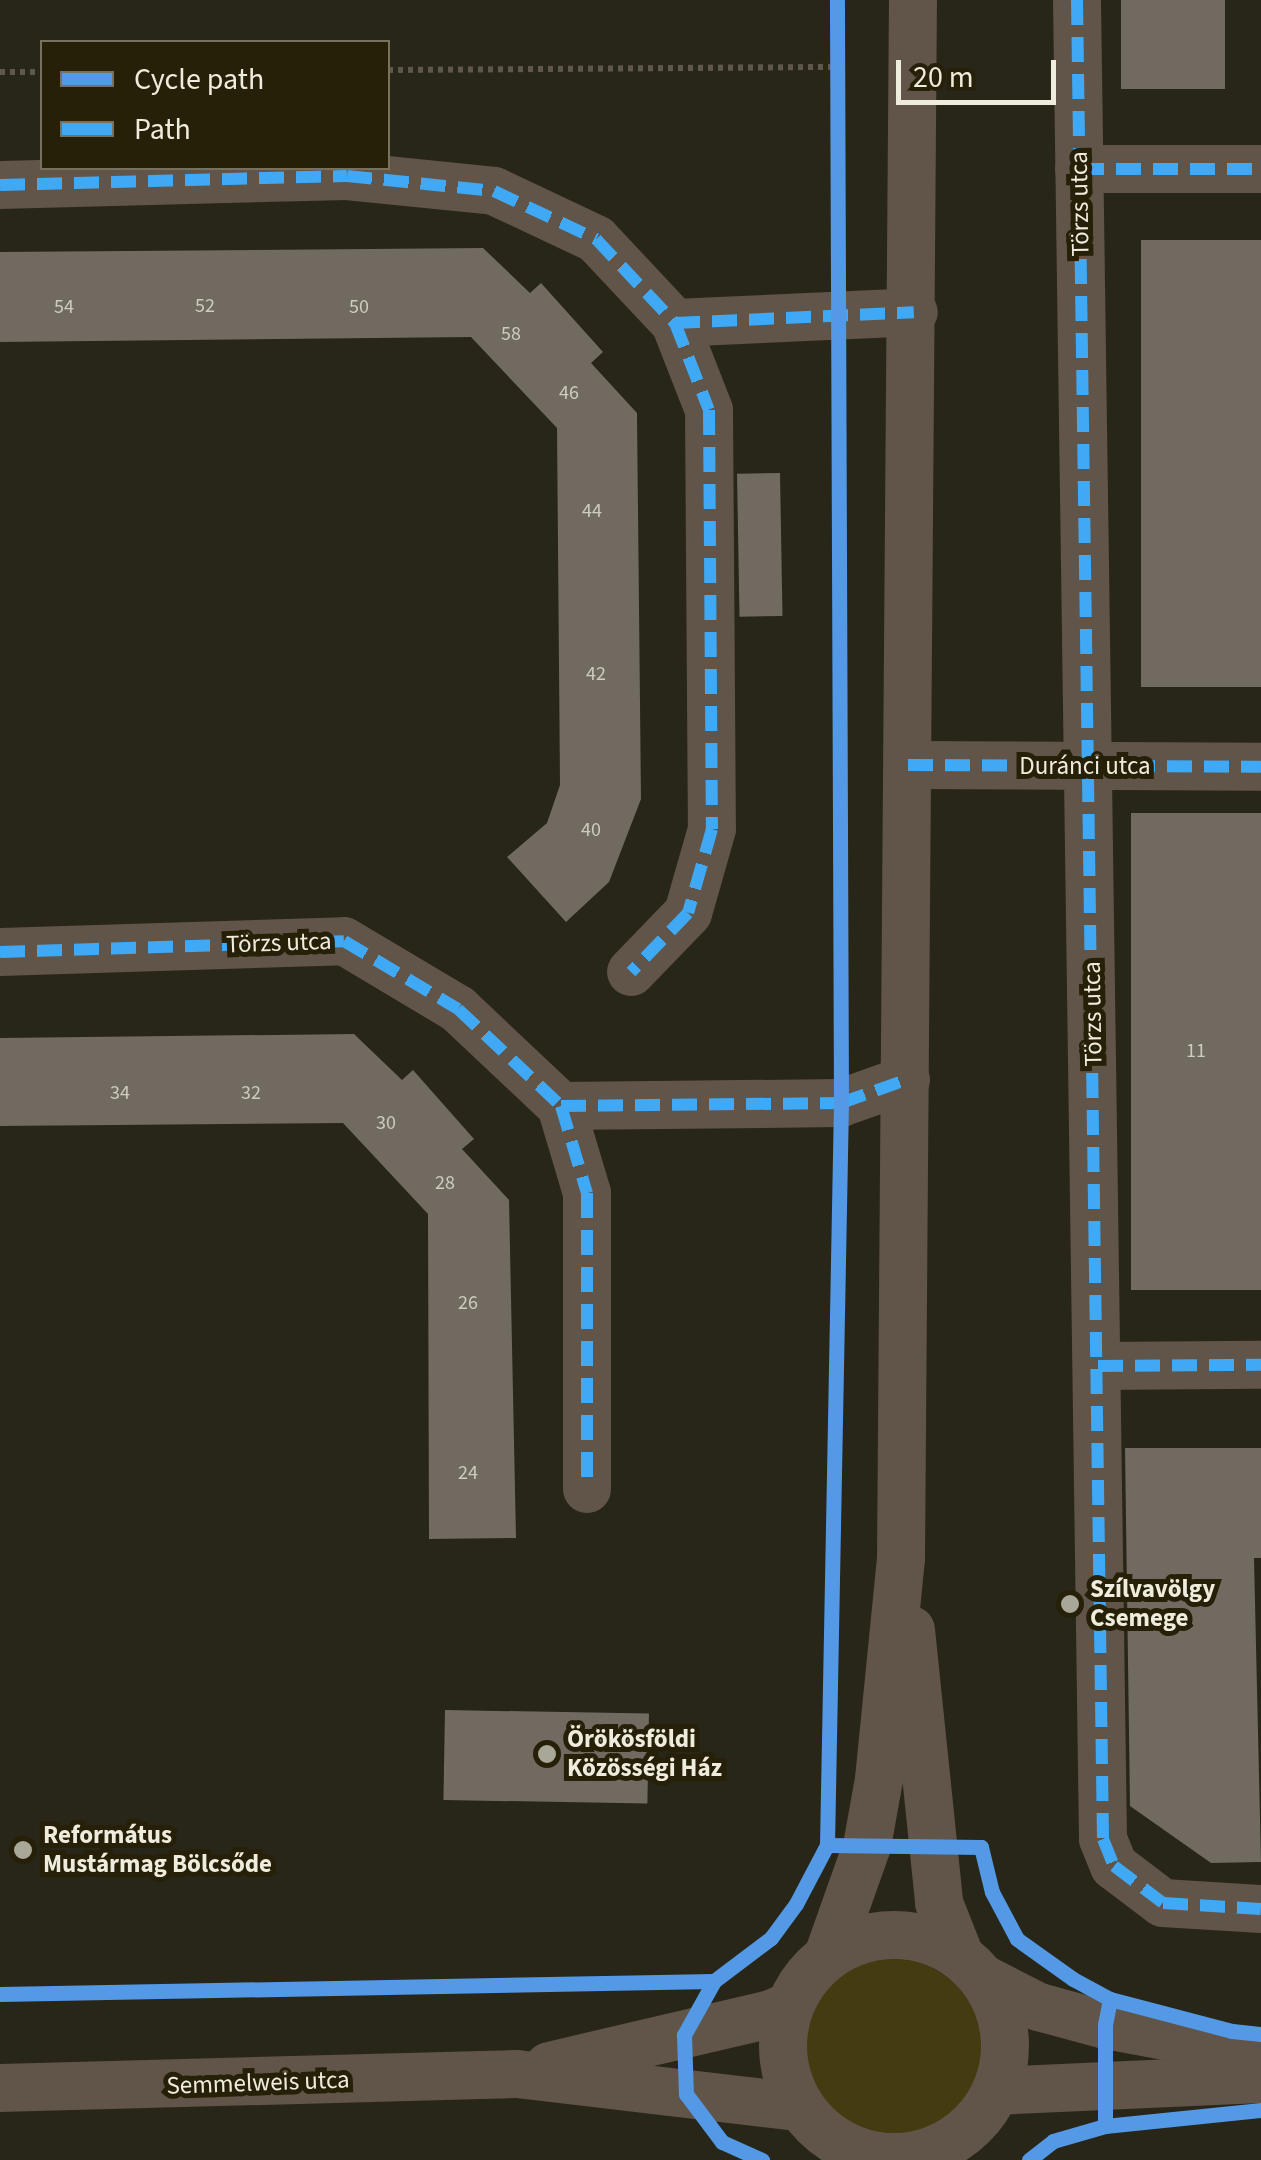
<!DOCTYPE html>
<html>
<head>
<meta charset="utf-8">
<style>
  body { margin:0 }
  #map { position:relative; width:1261px; height:2160px; overflow:hidden; background:#282618; font-family:"Source Sans 3",sans-serif }
  div>[style] { position:absolute }
  .green>* { inset:0; background:#443c10 }
  .round { border-radius:50% }
  .building>* { inset:0; background:#706a60; transform-origin:0 0 }
  .path>* { height:6px; margin-top:-3px; transform-origin:0; background:repeating-linear-gradient(90deg,#5f564c 0 5px,transparent 0 10px) }
  .street>* { height:48px; margin:-24px; padding:0 24px; transform-origin:24px; border-radius:24px; background:#615448 }
  .street>.ring { margin:-24px; padding:0; box-sizing:content-box; background:none; border:48px solid #615448; border-radius:50% }
  .quiet>* { height:12px; margin-top:-6px; transform-origin:0; background:repeating-linear-gradient(90deg,#3fa9f5 0 25px,transparent 0 37px) }
  .cycleway>* { height:15px; margin:-7.5px; padding:0 7.5px; transform-origin:7.5px; border-radius:7.5px; background:#5399e6 }
  .dots>* { width:28px; height:28px; translate:-50% -50%; box-sizing:border-box; border:5px solid #252007; border-radius:50% }
  span { translate:-50% -50%; white-space:nowrap; text-align:center; line-height:1.15; -webkit-text-stroke:10px #252007; paint-order:stroke }
  .number-label { font-size:20px; color:#cfccbe }
  .number-label span { -webkit-text-stroke-width:0 }
  .street-label { font-size:25px; color:#efecdd }
  .poi-label { font-size:25px; color:#efecdd; font-weight:700 }
  .left { translate:0 -50%; text-align:left }
  .legend { position:absolute; left:40px; top:40px; width:350px; height:130px; box-sizing:border-box; background:#252007; border:2px solid #76725d; margin:0; padding:12px 18px; list-style:none; font-size:30px; color:#efecdd }
  .legend li { display:flex; align-items:center; gap:20px; height:50px }
  .legend b { width:50px; border:2px solid #76725d }
  .scale { position:absolute; left:896px; top:60px; width:160px; height:45px; box-sizing:border-box; border:5px solid #efecdd; border-top:0; padding-left:12px; font-size:30px; line-height:35px; white-space:nowrap; color:#efecdd; -webkit-text-stroke:8px #252007; paint-order:stroke }
</style>
</head>
<body>
<div id="map">
  <div class="green">
    <div class="round" style="left:804px;top:1959px;width:178px;height:178px"></div>
  </div>
  <div class="building">
    <div style="left:1121px;top:0;width:104px;height:89px"></div>
    <div style="left:1141px;top:240px;width:120px;height:447px"></div>
    <div style="clip-path:polygon(483px 248px,530px 293px,541px 283px,603px 352px,591px 363px,637px 413px,641px 799px,609px 882px,566px 922px,507px 857px,547px 823px,560px 785px,557px 428px,471px 337px,0 342px,0 252px)"></div>
    <div style="left:780px;top:473px;width:143px;height:43px;rotate:89deg"></div>
    <div style="left:1131px;top:813px;width:130px;height:477px"></div>
    <div style="clip-path:polygon(354px 1034px,402px 1080px,413px 1070px,474px 1139px,462px 1149px,509px 1200px,516px 1538px,429px 1539px,428px 1214px,343px 1123px,0 1126px,0 1038px)"></div>
    <div style="clip-path:polygon(1125px 1448px,1261px 1448px,1261px 1558px,1254px 1558px,1261px 1862px,1211px 1863px,1130px 1806px)"></div>
    <div style="left:445px;top:1710px;width:204px;height:90px;rotate:1deg"></div>
  </div>
  <div class="path">
    <div style="left:388px;top:70px;width:450px;rotate:-0.4deg"></div>
    <div style="left:0;top:72px;width:42px"></div>
  </div>
  <div class="street">
    <div style="left:1077px;top:0;width:1839px;rotate:89.19deg"></div>
    <div style="left:1103px;top:1839px;width:29px;rotate:68deg"></div>
    <div style="left:1114px;top:1866px;width:61px;rotate:37.1deg"></div>
    <div style="left:1163px;top:1903px;width:98px;rotate:3.5deg"></div>
    <div style="left:1079px;top:169px;width:182px"></div>
    <div style="left:0;top:185px;width:347px;rotate:-1.5deg"></div>
    <div style="left:347px;top:176px;width:148px;rotate:5.8deg"></div>
    <div style="left:494px;top:191px;width:113px;rotate:25.2deg"></div>
    <div style="left:596px;top:239px;width:115px;rotate:46.8deg"></div>
    <div style="left:675px;top:323px;width:93px;rotate:68.7deg"></div>
    <div style="left:709px;top:410px;width:419px;rotate:89.6deg"></div>
    <div style="left:712px;top:829px;width:87px;rotate:105.9deg"></div>
    <div style="left:688px;top:913px;width:82px;rotate:134deg"></div>
    <div style="left:675px;top:323px;width:239px;rotate:-2.6deg"></div>
    <div style="left:908px;top:765px;width:353px;rotate:0.3deg"></div>
    <div style="left:0;top:952px;width:344px;rotate:-1.8deg"></div>
    <div style="left:344px;top:941px;width:133px;rotate:30.8deg"></div>
    <div style="left:458px;top:1009px;width:141px;rotate:43.3deg"></div>
    <div style="left:561px;top:1106px;width:91px;rotate:73.4deg"></div>
    <div style="left:587px;top:1193px;width:296px;rotate:90deg"></div>
    <div style="left:561px;top:1106px;width:280px;rotate:-0.6deg"></div>
    <div style="left:841px;top:1103px;width:69px;rotate:-19.5deg"></div>
    <div style="left:1098px;top:1366px;width:163px;rotate:-0.4deg"></div>
    <div style="left:911px;top:1630px;width:274px;rotate:84.1deg"></div>
    <div style="left:939px;top:1903px;width:57px;rotate:68.4deg"></div>
    <div class="ring" style="left:783px;top:1935px;width:174px;height:174px"></div>
    <div style="left:828px;top:1956px;width:117px;rotate:-70.5deg"></div>
    <div style="left:867px;top:1846px;width:68px;rotate:-79.8deg"></div>
    <div style="left:879px;top:1779px;width:221px;rotate:-84.3deg"></div>
    <div style="left:901px;top:1559px;width:1559px;rotate:-89.56deg"></div>
    <div style="left:982px;top:1978px;width:64px;rotate:27deg"></div>
    <div style="left:1039px;top:2007px;width:68px;rotate:15.3deg"></div>
    <div style="left:1105px;top:2025px;width:159px;rotate:10.5deg"></div>
    <div style="left:549px;top:2066px;width:228px;rotate:-13.2deg"></div>
    <div style="left:771px;top:2014px;width:20px;rotate:-24deg"></div>
    <div style="left:0;top:2088px;width:517px;rotate:-1.55deg"></div>
    <div style="left:517px;top:2074px;width:284px;rotate:6.7deg"></div>
    <div style="left:996px;top:2091px;width:265px;rotate:-2.6deg"></div>
  </div>
  <div class="quiet">
    <div style="left:1077px;top:0;width:1839px;rotate:89.19deg"></div>
    <div style="left:1103px;top:1839px;width:29px;rotate:68deg"></div>
    <div style="left:1114px;top:1866px;width:61px;rotate:37.1deg"></div>
    <div style="left:1163px;top:1903px;width:98px;rotate:3.5deg"></div>
    <div style="left:1079px;top:169px;width:182px"></div>
    <div style="left:0;top:185px;width:347px;rotate:-1.5deg"></div>
    <div style="left:347px;top:176px;width:148px;rotate:5.8deg"></div>
    <div style="left:494px;top:191px;width:113px;rotate:25.2deg"></div>
    <div style="left:596px;top:239px;width:115px;rotate:46.8deg"></div>
    <div style="left:675px;top:323px;width:93px;rotate:68.7deg"></div>
    <div style="left:709px;top:410px;width:419px;rotate:89.6deg"></div>
    <div style="left:712px;top:829px;width:87px;rotate:105.9deg"></div>
    <div style="left:688px;top:913px;width:82px;rotate:134deg"></div>
    <div style="left:675px;top:323px;width:239px;rotate:-2.6deg"></div>
    <div style="left:908px;top:765px;width:353px;rotate:0.3deg"></div>
    <div style="left:0;top:952px;width:344px;rotate:-1.8deg"></div>
    <div style="left:344px;top:941px;width:133px;rotate:30.8deg"></div>
    <div style="left:458px;top:1009px;width:141px;rotate:43.3deg"></div>
    <div style="left:561px;top:1106px;width:91px;rotate:73.4deg"></div>
    <div style="left:587px;top:1193px;width:296px;rotate:90deg"></div>
    <div style="left:561px;top:1106px;width:280px;rotate:-0.6deg"></div>
    <div style="left:841px;top:1103px;width:69px;rotate:-19.5deg"></div>
    <div style="left:1098px;top:1366px;width:163px;rotate:-0.4deg"></div>
  </div>
  <div class="cycleway">
    <div style="left:827px;top:1845px;width:154px;rotate:0.7deg"></div>
    <div style="left:981px;top:1847px;width:46px;rotate:76.3deg"></div>
    <div style="left:992px;top:1892px;width:53px;rotate:62deg"></div>
    <div style="left:1017px;top:1939px;width:69px;rotate:35.5deg"></div>
    <div style="left:1073px;top:1979px;width:42px;rotate:28.4deg"></div>
    <div style="left:1110px;top:1999px;width:26px;rotate:101deg"></div>
    <div style="left:1105px;top:2025px;width:101px;rotate:90deg"></div>
    <div style="left:714px;top:1981px;width:62px;rotate:119.1deg"></div>
    <div style="left:684px;top:2035px;width:59px;rotate:88.1deg"></div>
    <div style="left:686px;top:2094px;width:60px;rotate:53.1deg"></div>
    <div style="left:722px;top:2142px;width:44px;rotate:24.2deg"></div>
    <div style="left:0;top:1994px;width:714px;rotate:-1.04deg"></div>
    <div style="left:714px;top:1981px;width:71px;rotate:-37deg"></div>
    <div style="left:771px;top:1938px;width:42px;rotate:-53.7deg"></div>
    <div style="left:796px;top:1904px;width:67px;rotate:-62.3deg"></div>
    <div style="left:827px;top:1845px;width:742px;rotate:-88.92deg"></div>
    <div style="left:841px;top:1103px;width:1103px;rotate:-90.21deg"></div>
    <div style="left:1110px;top:1999px;width:126px;rotate:14.7deg"></div>
    <div style="left:1232px;top:2031px;width:29px;rotate:6deg"></div>
    <div style="left:1029px;top:2160px;width:31px;rotate:-38deg"></div>
    <div style="left:1053px;top:2141px;width:54px;rotate:-16.1deg"></div>
    <div style="left:1105px;top:2126px;width:157px;rotate:-5.9deg"></div>
  </div>
  <div class="dots">
    <div style="left:1070px;top:1604px;background:#a9a798"></div>
    <div style="left:547px;top:1754px;background:#a9a798"></div>
    <div style="left:23px;top:1850px;background:#a9a798"></div>
  </div>
  <div class="number-label">
    <span style="left:205px;top:306px">52</span>
    <span style="left:64px;top:307px">54</span>
    <span style="left:359px;top:307px">50</span>
    <span style="left:511px;top:334px">58</span>
    <span style="left:569px;top:393px">46</span>
    <span style="left:592px;top:511px">44</span>
    <span style="left:596px;top:674px">42</span>
    <span style="left:591px;top:830px">40</span>
    <span style="left:1196px;top:1051px">11</span>
    <span style="left:120px;top:1093px">34</span>
    <span style="left:251px;top:1093px">32</span>
    <span style="left:386px;top:1123px">30</span>
    <span style="left:445px;top:1183px">28</span>
    <span style="left:468px;top:1303px">26</span>
    <span style="left:468px;top:1473px">24</span>
  </div>
  <div class="street-label">
    <span style="left:1080px;top:204px;rotate:-91deg">Törzs utca</span>
    <span style="left:1085px;top:766px">Duránci utca</span>
    <span style="left:279px;top:943px;rotate:-2deg">Törzs utca</span>
    <span style="left:1093px;top:1014px;rotate:-91deg">Törzs utca</span>
    <span style="left:258px;top:2083px;rotate:-2deg">Semmelweis utca</span>
  </div>
  <div class="poi-label">
    <span class="left" style="left:1090px;top:1604px">Szílvavölgy<br>Csemege</span>
    <span class="left" style="left:567px;top:1754px">Örökösföldi<br>Közösségi Ház</span>
    <span class="left" style="left:43px;top:1850px">Református<br>Mustármag Bölcsőde</span>
  </div>
  <ul class="legend">
  <li><b style="height:12px;background:#5399e6"></b>Cycle path</li>
  <li><b style="height:12px;background:#3fa9f5"></b>Path</li>
  </ul>
  <div class="scale">20 m</div>
</div>
</body>
</html>
